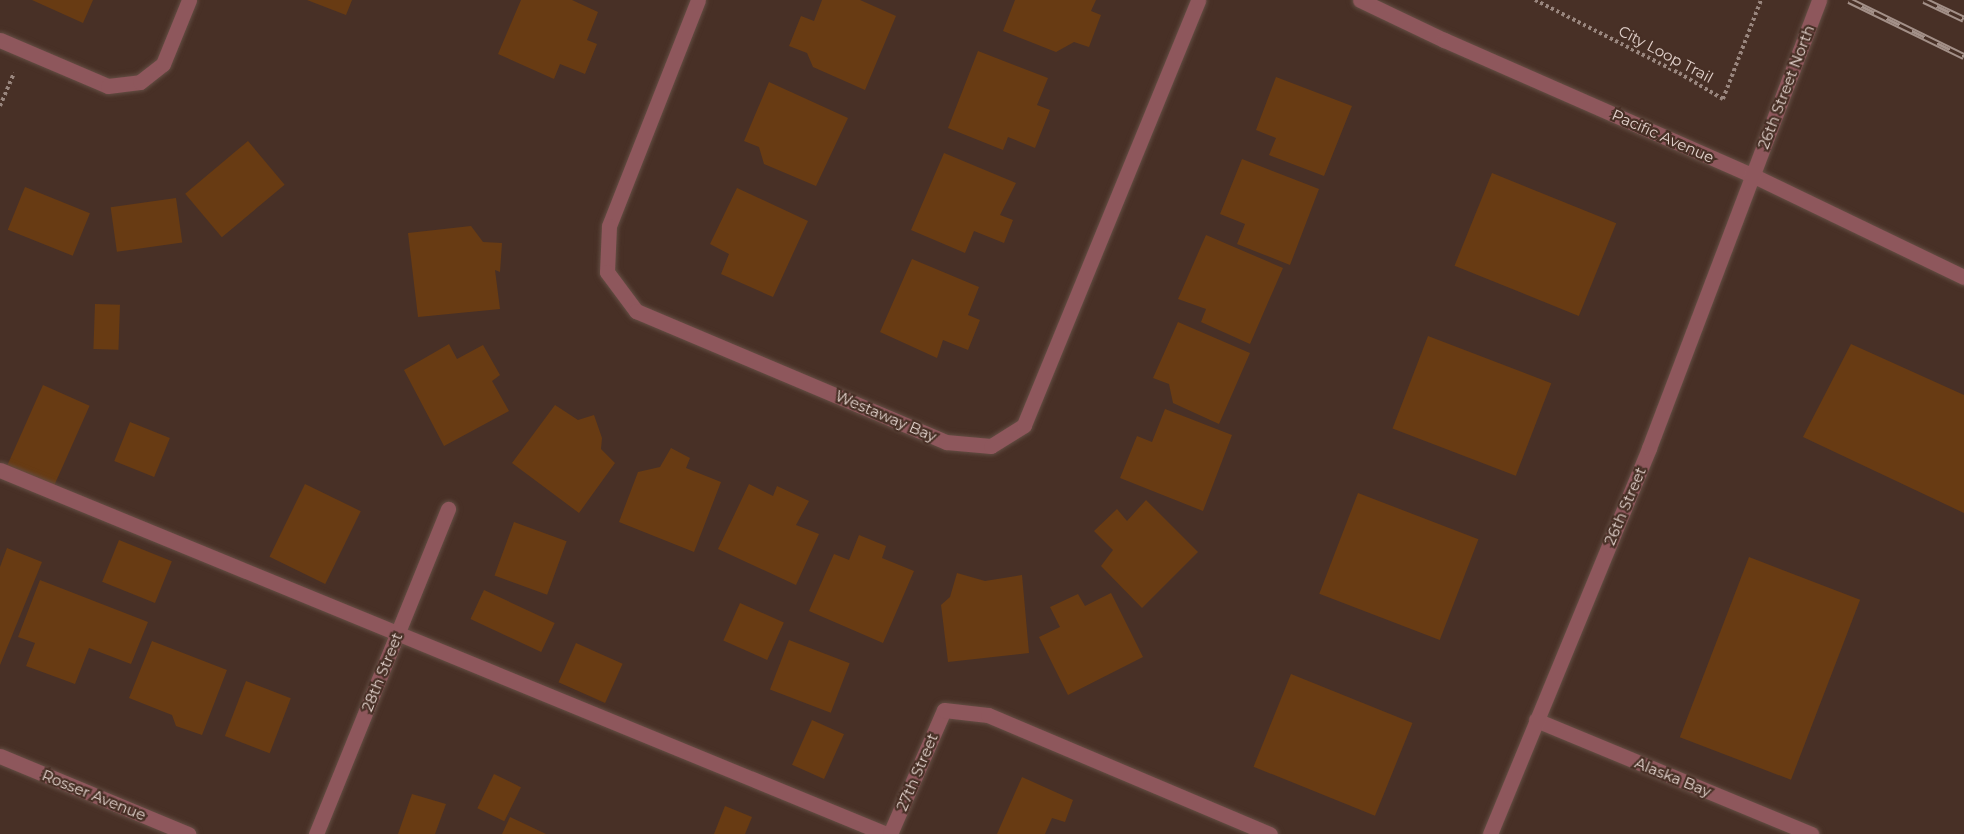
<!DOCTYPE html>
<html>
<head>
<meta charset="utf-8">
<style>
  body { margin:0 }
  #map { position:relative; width:1964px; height:834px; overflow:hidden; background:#483026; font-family:Montserrat,sans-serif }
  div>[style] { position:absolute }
  .building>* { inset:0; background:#683b13; transform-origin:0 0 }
  .path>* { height:4px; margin-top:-2px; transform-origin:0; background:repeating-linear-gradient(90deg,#99867e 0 3px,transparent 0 6px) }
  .roads { filter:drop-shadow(0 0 2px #644e44) drop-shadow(0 0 2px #644e44) }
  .minor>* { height:15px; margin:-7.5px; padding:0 7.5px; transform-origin:7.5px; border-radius:7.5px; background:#8e575c }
  .rail>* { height:7px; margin-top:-3.5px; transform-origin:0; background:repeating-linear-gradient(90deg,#483026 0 14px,#a39088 0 28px); box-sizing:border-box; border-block:2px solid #a39088 }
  span { translate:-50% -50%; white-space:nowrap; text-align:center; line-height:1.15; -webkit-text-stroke:4.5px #483026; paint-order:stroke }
  .street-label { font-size:15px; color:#e4d4ce }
</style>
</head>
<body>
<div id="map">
  <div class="building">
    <div style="clip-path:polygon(32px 0,93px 0,83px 23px)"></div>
    <div style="clip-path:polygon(307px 0,352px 0,346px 15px)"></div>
    <div style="clip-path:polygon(521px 0,572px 0,598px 12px,587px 40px,597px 44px,585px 74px,560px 64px,554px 79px,498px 54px)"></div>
    <div style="clip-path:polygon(822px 0,860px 0,896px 16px,865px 90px,813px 67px,807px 53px,789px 46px,801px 16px,814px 21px)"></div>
    <div style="clip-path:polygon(1015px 0,1096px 0,1091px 11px,1101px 15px,1089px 47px,1074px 42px,1056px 52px,1003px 31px)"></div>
    <div style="clip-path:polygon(978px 51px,1048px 78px,1037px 105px,1050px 110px,1035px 148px,1008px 137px,1003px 150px,948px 128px)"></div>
    <div style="clip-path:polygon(1276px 77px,1352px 106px,1324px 176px,1269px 155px,1276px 138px,1256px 130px)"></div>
    <div style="clip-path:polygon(769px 82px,848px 118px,816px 186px,764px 164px,759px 147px,744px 141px)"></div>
    <div style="left:248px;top:141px;width:57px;height:82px;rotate:50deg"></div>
    <div style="clip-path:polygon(944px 153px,1016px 183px,1000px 215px,1013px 220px,1004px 243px,974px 231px,965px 253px,911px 230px)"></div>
    <div style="clip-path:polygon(1242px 159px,1319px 189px,1290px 265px,1237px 244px,1245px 224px,1220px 214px)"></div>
    <div style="left:1492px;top:173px;width:134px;height:100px;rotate:22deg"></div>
    <div style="left:25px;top:187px;width:70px;height:46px;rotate:22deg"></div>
    <div style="clip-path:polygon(737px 188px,808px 221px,773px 297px,721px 274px,729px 254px,710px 244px)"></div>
    <div style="left:176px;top:198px;width:45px;height:66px;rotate:82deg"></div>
    <div style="clip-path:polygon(471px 226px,483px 242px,502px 243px,500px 272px,495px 270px,500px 309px,418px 317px,408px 233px)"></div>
    <div style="clip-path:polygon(1206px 235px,1283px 268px,1250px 344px,1201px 322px,1206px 309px,1178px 299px)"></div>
    <div style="clip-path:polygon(912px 259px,979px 287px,968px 315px,980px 320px,968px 350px,943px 340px,937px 358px,880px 332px)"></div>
    <div style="left:95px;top:304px;width:25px;height:45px;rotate:2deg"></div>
    <div style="clip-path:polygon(1178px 322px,1250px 353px,1219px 424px,1173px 403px,1169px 384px,1153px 378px)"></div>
    <div style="left:1428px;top:336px;width:132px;height:99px;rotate:21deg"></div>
    <div style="clip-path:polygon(449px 344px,457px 359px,483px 345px,500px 375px,492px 381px,509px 411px,444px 446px,404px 370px)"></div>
    <div style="clip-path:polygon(1851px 344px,1964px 395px,1964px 513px,1803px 437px)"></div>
    <div style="left:43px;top:385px;width:51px;height:91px;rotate:24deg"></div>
    <div style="clip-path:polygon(555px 405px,578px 420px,594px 415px,602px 438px,601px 449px,615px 463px,579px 513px,512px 463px)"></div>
    <div style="clip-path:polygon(1165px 409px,1232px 435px,1203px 511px,1120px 478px,1137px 436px,1152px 442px)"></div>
    <div style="left:130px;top:422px;width:43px;height:42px;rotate:22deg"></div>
    <div style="clip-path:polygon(671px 448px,690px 458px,686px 468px,721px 482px,694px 552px,619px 522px,638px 472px,660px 467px)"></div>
    <div style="left:305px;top:484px;width:62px;height:81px;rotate:26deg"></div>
    <div style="clip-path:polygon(749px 484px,773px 496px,777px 486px,809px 501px,796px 525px,819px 534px,796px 585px,718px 549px)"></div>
    <div style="left:1358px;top:493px;width:129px;height:108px;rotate:21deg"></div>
    <div style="clip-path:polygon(1146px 500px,1198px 552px,1142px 608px,1101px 566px,1113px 550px,1094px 531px,1117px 509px,1127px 521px)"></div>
    <div style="left:514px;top:522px;width:56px;height:57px;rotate:20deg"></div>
    <div style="clip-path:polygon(859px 535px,886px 546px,882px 558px,914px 571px,883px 643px,809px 611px,834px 554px,849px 560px)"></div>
    <div style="left:119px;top:540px;width:57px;height:45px;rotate:22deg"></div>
    <div style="clip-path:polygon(7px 548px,42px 562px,0 665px,0 567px)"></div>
    <div style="left:1749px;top:557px;width:119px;height:193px;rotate:21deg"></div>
    <div style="clip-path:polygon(957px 573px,985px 581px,1022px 575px,1029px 653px,948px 662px,941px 605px,950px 597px)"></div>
    <div style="clip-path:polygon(40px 580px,148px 622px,131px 664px,89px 648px,75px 684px,26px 666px,35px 643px,18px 637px)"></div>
    <div style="left:484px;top:590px;width:78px;height:32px;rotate:25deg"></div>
    <div style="clip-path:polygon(1111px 593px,1143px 657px,1068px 695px,1039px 637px,1060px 627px,1050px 607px,1078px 594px,1085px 606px)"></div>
    <div style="left:740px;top:603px;width:48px;height:41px;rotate:24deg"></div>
    <div style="left:789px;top:640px;width:65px;height:53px;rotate:21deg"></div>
    <div style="clip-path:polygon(152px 641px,227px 670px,202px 735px,176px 726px,172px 715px,129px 698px)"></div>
    <div style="left:576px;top:643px;width:51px;height:43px;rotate:24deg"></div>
    <div style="left:1291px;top:674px;width:131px;height:100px;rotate:22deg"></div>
    <div style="left:246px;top:681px;width:48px;height:59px;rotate:21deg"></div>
    <div style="left:812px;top:720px;width:35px;height:49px;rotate:24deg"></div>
    <div style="left:494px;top:774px;width:30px;height:38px;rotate:26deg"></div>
    <div style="clip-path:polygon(1022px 777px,1073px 800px,1065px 822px,1052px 818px,1045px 834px,997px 834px)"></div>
    <div style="clip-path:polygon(412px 794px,446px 804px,435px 834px,398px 834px)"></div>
    <div style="clip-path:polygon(725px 806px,752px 817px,745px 834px,714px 834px)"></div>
    <div style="clip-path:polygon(510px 817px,546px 834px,502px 834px)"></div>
  </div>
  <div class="path">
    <div style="left:1535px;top:0;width:161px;rotate:26.9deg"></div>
    <div style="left:1679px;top:73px;width:51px;rotate:30.6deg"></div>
    <div style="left:1723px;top:99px;width:106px;rotate:-69deg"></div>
    <div style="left:0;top:106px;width:36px;rotate:-67deg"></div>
  </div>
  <div class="roads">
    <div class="minor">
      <div style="left:698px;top:0;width:243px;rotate:111.5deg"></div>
      <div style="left:609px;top:226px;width:46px;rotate:92.5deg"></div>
      <div style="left:607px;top:272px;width:49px;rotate:53.4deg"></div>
      <div style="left:636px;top:311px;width:337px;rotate:22.9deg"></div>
      <div style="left:946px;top:442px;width:45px;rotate:5.1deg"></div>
      <div style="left:991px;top:446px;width:39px;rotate:-32deg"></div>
      <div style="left:1024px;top:425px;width:459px;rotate:-67.7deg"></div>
      <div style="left:1360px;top:0;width:93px;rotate:25.5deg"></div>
      <div style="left:1444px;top:40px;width:336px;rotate:23.7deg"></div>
      <div style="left:1752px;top:175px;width:235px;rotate:25.7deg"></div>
      <div style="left:0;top:40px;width:117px;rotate:23.1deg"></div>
      <div style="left:108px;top:86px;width:32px;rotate:-7deg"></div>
      <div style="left:140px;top:82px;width:29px;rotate:-38deg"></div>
      <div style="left:163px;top:64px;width:69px;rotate:-67.9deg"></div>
      <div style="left:0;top:470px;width:958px;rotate:22.33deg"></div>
      <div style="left:1536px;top:720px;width:298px;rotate:22.5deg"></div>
      <div style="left:0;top:756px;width:204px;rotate:22.5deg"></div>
      <div style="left:316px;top:834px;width:351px;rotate:-67.9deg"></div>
      <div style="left:890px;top:834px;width:135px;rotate:-66.5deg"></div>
      <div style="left:944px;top:710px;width:44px;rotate:6.5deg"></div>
      <div style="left:988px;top:715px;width:306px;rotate:22.9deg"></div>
      <div style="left:1490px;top:834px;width:417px;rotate:-67.6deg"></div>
      <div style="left:1649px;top:448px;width:479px;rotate:-69.2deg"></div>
    </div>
  </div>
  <div class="rail">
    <div style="left:1849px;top:0;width:128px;rotate:26deg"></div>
    <div style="left:1924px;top:0;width:44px;rotate:25.4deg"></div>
  </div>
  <div class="street-label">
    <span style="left:1666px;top:54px;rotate:28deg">City Loop Trail</span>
    <span style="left:1786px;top:87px;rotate:-69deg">26th Street North</span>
    <span style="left:1663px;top:136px;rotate:24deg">Pacific Avenue</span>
    <span style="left:886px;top:416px;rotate:23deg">Westaway Bay</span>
    <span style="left:1625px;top:506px;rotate:-67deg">26th Street</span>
    <span style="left:382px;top:672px;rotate:-68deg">28th Street</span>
    <span style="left:917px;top:772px;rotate:-67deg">27th Street</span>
    <span style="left:1673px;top:777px;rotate:22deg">Alaska Bay</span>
    <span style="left:94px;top:795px;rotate:22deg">Rosser Avenue</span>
  </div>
</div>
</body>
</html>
